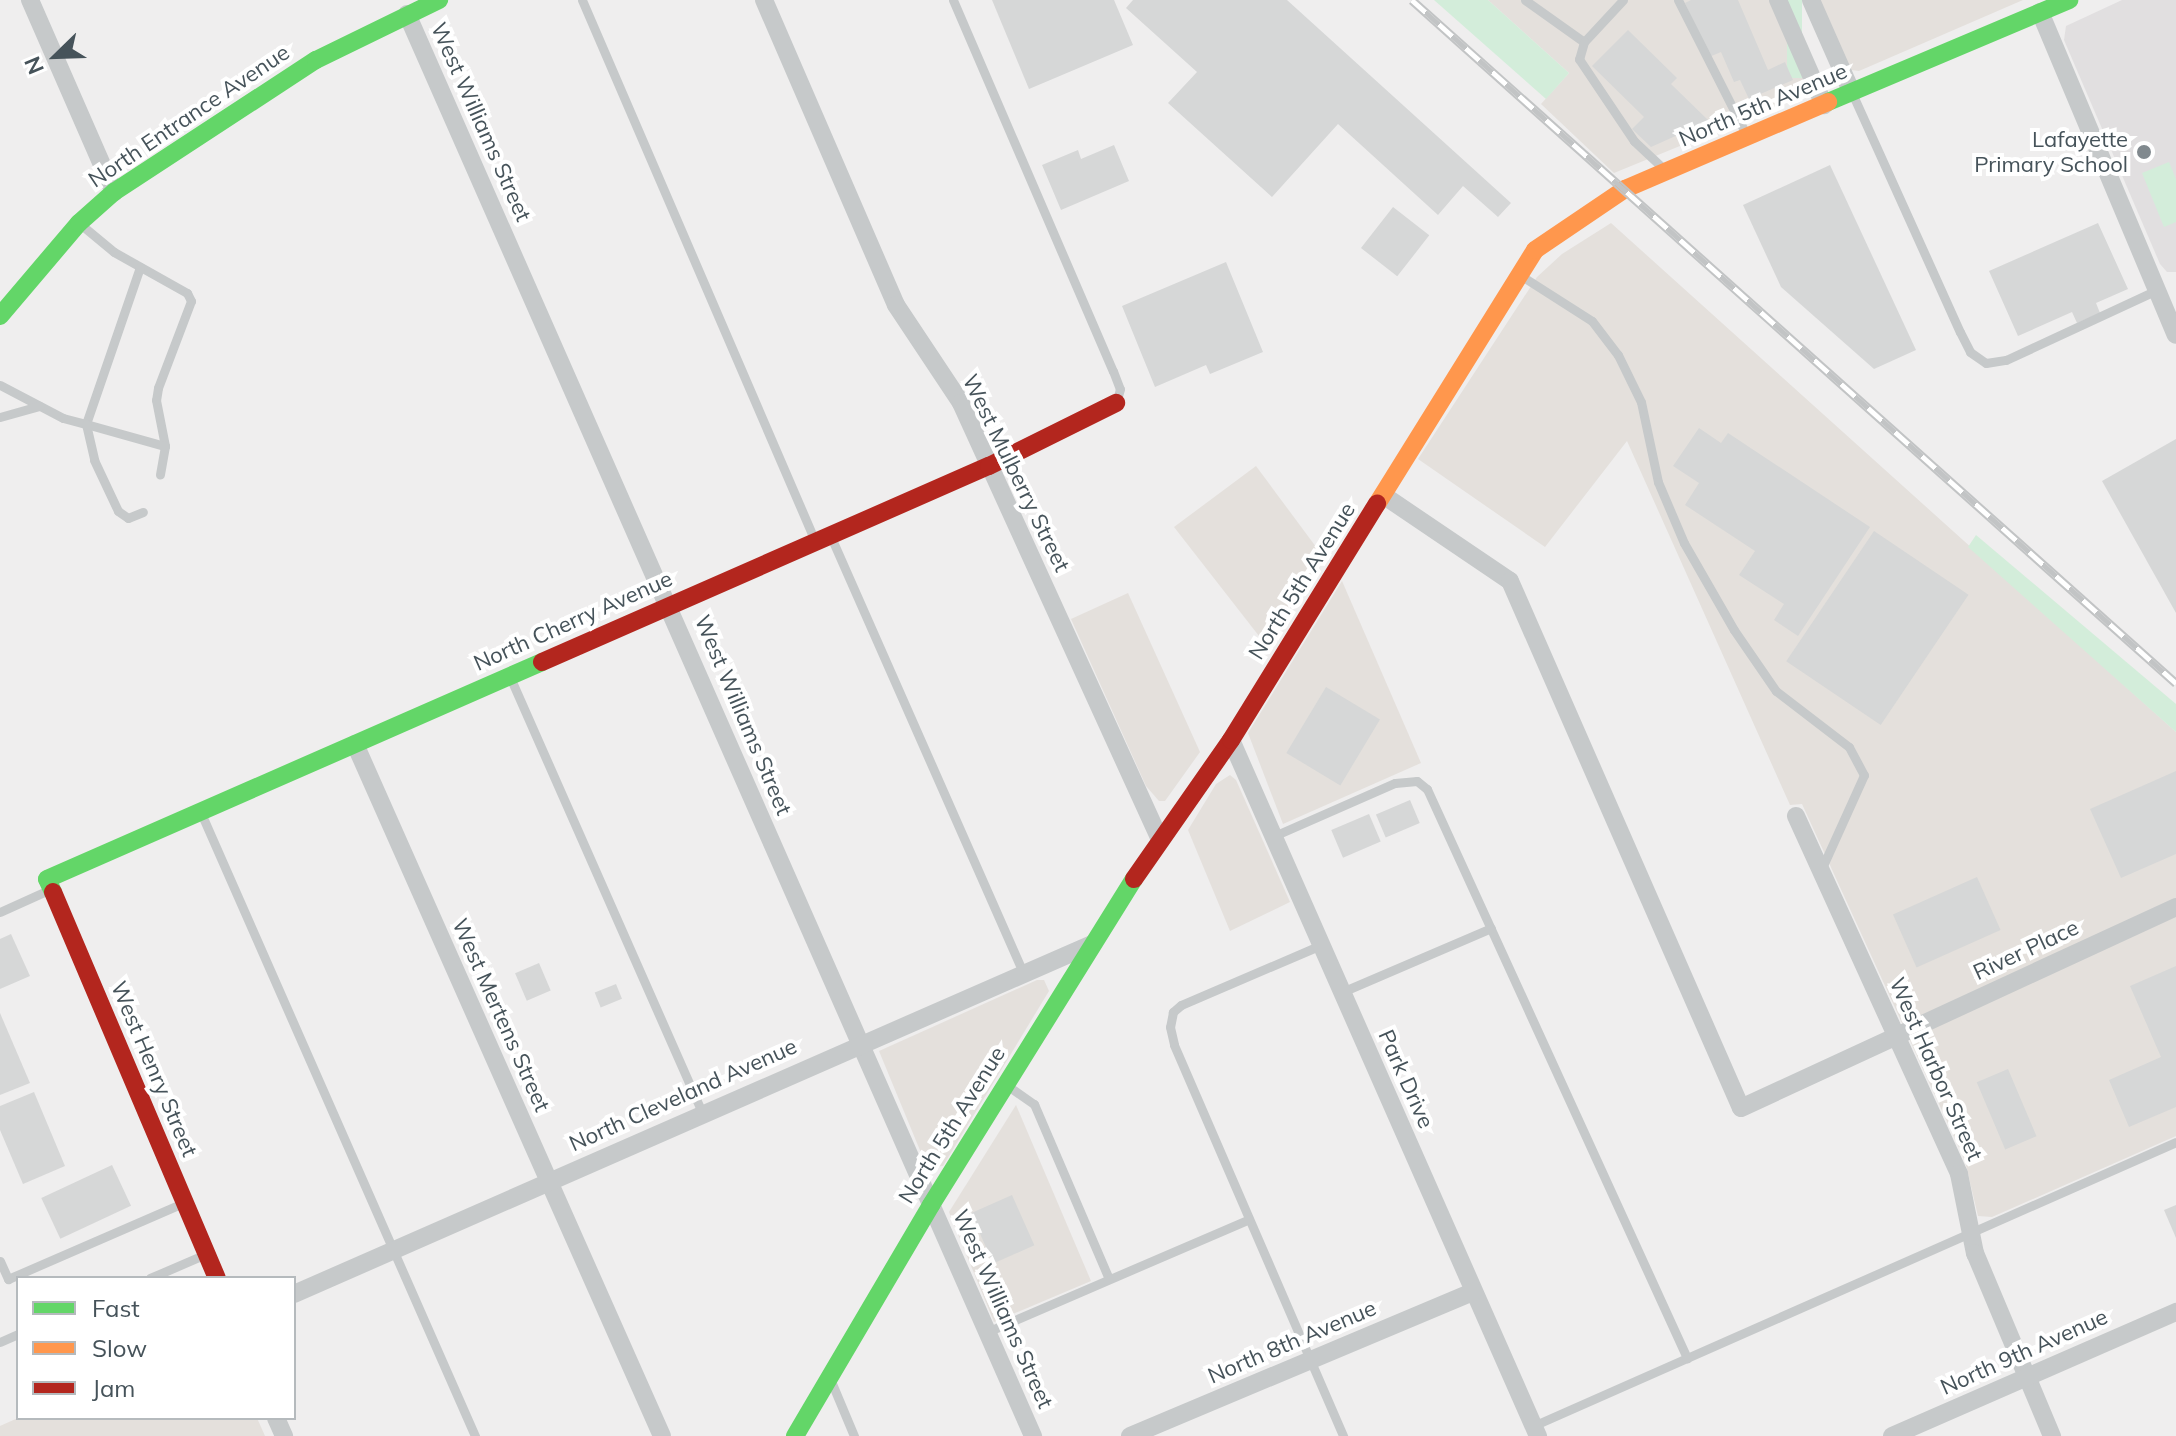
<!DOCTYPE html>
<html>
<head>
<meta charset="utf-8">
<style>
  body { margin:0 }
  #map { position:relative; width:2176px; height:1436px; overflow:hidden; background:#efeeee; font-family:Mulish,sans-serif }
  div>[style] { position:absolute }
  .commercial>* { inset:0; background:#e4e0dc }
  .education>* { inset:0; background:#e1dfe0 }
  .green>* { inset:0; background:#d3edda; transform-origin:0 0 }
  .building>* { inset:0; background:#d6d7d7; transform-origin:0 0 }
  .lane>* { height:9px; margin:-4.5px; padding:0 4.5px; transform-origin:4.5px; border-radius:4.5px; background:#c6c9ca }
  .street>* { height:18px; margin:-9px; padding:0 9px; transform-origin:9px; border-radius:9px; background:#c6c9ca }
  .fast>* { height:18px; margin:-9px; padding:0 9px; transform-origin:9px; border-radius:9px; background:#63d668 }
  .slow>* { height:18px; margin:-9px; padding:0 9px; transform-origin:9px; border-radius:9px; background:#ff974d }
  .jam>* { height:18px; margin:-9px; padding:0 9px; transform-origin:9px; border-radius:9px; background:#b3261e }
  .rail>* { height:9px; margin-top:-4.5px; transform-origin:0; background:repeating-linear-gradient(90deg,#fff 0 18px,#c2c4c5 0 36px); box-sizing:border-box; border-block:2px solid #c2c4c5 }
  .dots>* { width:22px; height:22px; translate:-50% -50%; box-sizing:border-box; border:4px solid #fff; border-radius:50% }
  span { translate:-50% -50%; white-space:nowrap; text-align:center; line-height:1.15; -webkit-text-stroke:8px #fff; paint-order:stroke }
  .street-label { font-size:22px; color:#46535a }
  .poi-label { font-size:22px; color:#46535a }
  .right { translate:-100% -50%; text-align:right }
  .legend { position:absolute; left:16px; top:1276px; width:280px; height:144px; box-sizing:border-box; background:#fff; border:2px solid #b5babd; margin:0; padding:10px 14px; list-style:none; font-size:24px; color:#46535a }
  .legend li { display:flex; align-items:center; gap:16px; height:40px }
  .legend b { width:40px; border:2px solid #b5babd }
  .north { position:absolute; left:16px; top:16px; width:80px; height:80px; -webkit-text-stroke:6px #fff; paint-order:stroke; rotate:247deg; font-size:22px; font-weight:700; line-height:32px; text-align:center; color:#46535a }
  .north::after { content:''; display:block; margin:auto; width:28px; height:36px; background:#46535a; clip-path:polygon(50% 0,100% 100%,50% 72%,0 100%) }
</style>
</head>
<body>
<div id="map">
  <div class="commercial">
    <div style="clip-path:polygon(1488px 0,1770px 0,1805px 82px,1803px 90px,1800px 96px,1790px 101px,1614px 173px,1541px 104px,1569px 73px)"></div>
    <div style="clip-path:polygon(1819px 0,2023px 0,1859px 71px,1851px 70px)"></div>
    <div style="clip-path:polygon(1611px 223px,2176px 732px,2176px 1136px,1992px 1217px,1978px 1216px,1965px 1161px,1802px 804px,1790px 805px,1627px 441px,1545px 547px,1418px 459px,1537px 277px,1562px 254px)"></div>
    <div style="clip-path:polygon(1256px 466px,1322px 555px,1266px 645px,1174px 527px)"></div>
    <div style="clip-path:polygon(1342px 581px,1421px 763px,1283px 824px,1248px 733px)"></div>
    <div style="clip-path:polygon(1128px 593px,1200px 752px,1165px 801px,1159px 801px,1146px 786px,1071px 619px)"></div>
    <div style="clip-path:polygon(1230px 775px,1236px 780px,1290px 902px,1230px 931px,1188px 830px,1216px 784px)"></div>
    <div style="clip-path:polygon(1037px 980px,1044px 980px,1049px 991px,943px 1166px,931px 1167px,924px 1160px,879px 1051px)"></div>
    <div style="clip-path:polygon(1016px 1105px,1091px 1281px,994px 1322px,949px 1212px)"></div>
    <div style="clip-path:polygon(18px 1418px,257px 1418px,265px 1436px,0 1436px,0 1426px)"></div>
  </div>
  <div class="education">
    <div style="clip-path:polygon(2122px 0,2176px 0,2176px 272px,2167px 272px,2160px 264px,2064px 40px,2066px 26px)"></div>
  </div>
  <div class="green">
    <div style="clip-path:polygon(1434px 0,1488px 0,1569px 73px,1546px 99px)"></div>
    <div style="left:1787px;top:0;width:15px;height:78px"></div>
    <div style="clip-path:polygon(2169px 162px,2176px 179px,2176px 222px,2164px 227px,2142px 173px)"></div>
    <div style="clip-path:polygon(1976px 535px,2176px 704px,2176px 732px,1968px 547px)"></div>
  </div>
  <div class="building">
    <div style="clip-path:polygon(992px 0,1114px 0,1133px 45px,1029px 89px)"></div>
    <div style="clip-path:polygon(1133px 0,1287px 0,1511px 203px,1498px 217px,1463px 186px,1438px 215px,1338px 124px,1272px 197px,1168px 103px,1197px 72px,1126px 8px)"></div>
    <div style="clip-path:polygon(1691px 0,1738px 0,1768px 70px,1785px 62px,1793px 80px,1749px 99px,1740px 80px,1734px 82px,1721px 52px,1709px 57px,1685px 3px)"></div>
    <div style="clip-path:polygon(1628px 30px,1677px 78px,1671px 84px,1709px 121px,1651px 147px,1632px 129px,1644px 117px,1592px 66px)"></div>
    <div style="clip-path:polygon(1114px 145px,1129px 181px,1061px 210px,1042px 165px,1078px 150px,1081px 159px)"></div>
    <div style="clip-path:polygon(1830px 165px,1916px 350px,1874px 369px,1781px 287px,1743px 205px)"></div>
    <div style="left:1393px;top:207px;width:46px;height:52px;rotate:38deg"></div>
    <div style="clip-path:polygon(2098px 223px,2128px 289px,2096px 303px,2100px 313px,2077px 323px,2072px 312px,2018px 336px,1989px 271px)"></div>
    <div style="clip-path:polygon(1226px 262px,1263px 352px,1210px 374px,1206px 365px,1155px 387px,1122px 306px)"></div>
    <div style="clip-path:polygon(1699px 428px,1721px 443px,1728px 433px,1870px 527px,1798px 636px,1774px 620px,1784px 604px,1739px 575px,1755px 551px,1685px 505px,1699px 483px,1673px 466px)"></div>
    <div style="clip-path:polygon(2176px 439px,2176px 613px,2102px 481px)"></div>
    <div style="left:1874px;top:531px;width:114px;height:157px;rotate:34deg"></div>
    <div style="left:1326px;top:687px;width:63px;height:77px;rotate:31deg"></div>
    <div style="clip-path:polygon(2176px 771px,2176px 854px,2121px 878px,2090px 809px)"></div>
    <div style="left:1410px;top:800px;width:25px;height:37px;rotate:67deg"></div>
    <div style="left:1369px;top:814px;width:30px;height:41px;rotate:67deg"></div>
    <div style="left:1977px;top:877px;width:58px;height:92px;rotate:66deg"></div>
    <div style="clip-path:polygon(11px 934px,30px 976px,0 989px,0 939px)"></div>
    <div style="left:539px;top:963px;width:30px;height:26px;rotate:67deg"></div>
    <div style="clip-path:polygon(2176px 966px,2176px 1107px,2129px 1127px,2109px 1080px,2161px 1057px,2130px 986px)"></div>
    <div style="left:616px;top:984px;width:16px;height:23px;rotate:68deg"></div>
    <div style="clip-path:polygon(0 1013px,30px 1083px,0 1095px)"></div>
    <div style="left:2008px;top:1069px;width:73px;height:34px;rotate:67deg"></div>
    <div style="clip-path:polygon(34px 1092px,65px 1166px,23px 1184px,0 1130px,0 1106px)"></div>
    <div style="left:112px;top:1165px;width:45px;height:78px;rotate:65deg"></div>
    <div style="left:1012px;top:1195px;width:55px;height:45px;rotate:66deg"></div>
    <div style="clip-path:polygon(2176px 1205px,2176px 1238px,2164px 1210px)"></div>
  </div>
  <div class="lane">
    <div style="left:582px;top:0;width:589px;rotate:66.7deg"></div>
    <div style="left:953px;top:0;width:404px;rotate:66.7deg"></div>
    <div style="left:1113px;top:371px;width:19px;rotate:69deg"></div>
    <div style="left:1120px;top:389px;width:15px;rotate:106deg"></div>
    <div style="left:1525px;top:0;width:72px;rotate:35.4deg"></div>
    <div style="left:1623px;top:0;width:57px;rotate:132.9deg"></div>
    <div style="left:1584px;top:42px;width:18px;rotate:106deg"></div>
    <div style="left:1579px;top:59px;width:99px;rotate:56.1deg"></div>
    <div style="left:1634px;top:141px;width:42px;rotate:43.1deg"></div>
    <div style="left:1678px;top:0;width:153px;rotate:63.1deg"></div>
    <div style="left:1852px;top:93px;width:262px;rotate:65.7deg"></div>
    <div style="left:1960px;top:332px;width:22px;rotate:63deg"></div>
    <div style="left:1970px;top:352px;width:19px;rotate:35deg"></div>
    <div style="left:1986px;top:363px;width:20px;rotate:-9deg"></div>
    <div style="left:2006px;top:360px;width:166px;rotate:-24.9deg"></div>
    <div style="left:79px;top:223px;width:45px;rotate:39.6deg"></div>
    <div style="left:114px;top:252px;width:84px;rotate:29.3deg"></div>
    <div style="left:187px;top:293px;width:9px;rotate:63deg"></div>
    <div style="left:191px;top:301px;width:93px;rotate:110.8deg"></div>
    <div style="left:158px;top:388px;width:12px;rotate:99deg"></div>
    <div style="left:156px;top:400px;width:47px;rotate:78.9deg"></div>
    <div style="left:165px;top:446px;width:29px;rotate:100deg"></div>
    <div style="left:140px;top:267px;width:166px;rotate:109deg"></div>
    <div style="left:86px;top:424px;width:82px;rotate:15.6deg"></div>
    <div style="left:1520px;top:275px;width:85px;rotate:32.6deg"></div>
    <div style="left:1592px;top:321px;width:43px;rotate:52.6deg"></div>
    <div style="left:1618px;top:355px;width:52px;rotate:63.9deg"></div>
    <div style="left:1641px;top:402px;width:82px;rotate:78deg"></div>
    <div style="left:1658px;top:482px;width:66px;rotate:66.9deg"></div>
    <div style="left:1684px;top:543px;width:100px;rotate:60.1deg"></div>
    <div style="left:1734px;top:630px;width:74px;rotate:55.5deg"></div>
    <div style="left:1776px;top:691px;width:92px;rotate:37.5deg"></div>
    <div style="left:1849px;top:747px;width:32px;rotate:62deg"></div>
    <div style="left:1864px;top:775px;width:102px;rotate:114.3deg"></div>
    <div style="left:0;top:385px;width:71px;rotate:27.6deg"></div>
    <div style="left:63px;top:418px;width:24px;rotate:15deg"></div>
    <div style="left:86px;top:424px;width:37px;rotate:77deg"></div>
    <div style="left:94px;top:460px;width:56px;rotate:64.8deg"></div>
    <div style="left:118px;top:511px;width:12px;rotate:35deg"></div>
    <div style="left:128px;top:518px;width:16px;rotate:-22deg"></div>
    <div style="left:0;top:417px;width:41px;rotate:-15.8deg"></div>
    <div style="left:831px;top:537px;width:476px;rotate:66.2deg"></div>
    <div style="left:510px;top:677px;width:476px;rotate:66.2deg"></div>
    <div style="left:201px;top:813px;width:681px;rotate:66.26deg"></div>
    <div style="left:1274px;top:836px;width:132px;rotate:-23.7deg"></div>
    <div style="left:1395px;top:783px;width:22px;rotate:-5deg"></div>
    <div style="left:1417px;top:781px;width:13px;rotate:39deg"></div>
    <div style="left:1427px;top:789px;width:626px;rotate:65.44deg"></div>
    <div style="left:0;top:912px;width:56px;rotate:-24.3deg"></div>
    <div style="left:1321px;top:945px;width:152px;rotate:156.8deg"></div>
    <div style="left:1181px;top:1005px;width:11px;rotate:139deg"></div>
    <div style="left:1173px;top:1012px;width:15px;rotate:101deg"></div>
    <div style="left:1170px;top:1027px;width:18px;rotate:77deg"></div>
    <div style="left:1174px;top:1045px;width:426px;rotate:66.6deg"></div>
    <div style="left:1342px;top:992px;width:162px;rotate:-23.2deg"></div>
    <div style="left:1008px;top:1086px;width:32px;rotate:35deg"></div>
    <div style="left:1034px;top:1104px;width:190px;rotate:66.8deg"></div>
    <div style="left:0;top:1261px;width:20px;rotate:66deg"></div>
    <div style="left:8px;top:1279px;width:193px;rotate:-23.5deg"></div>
    <div style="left:150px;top:1278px;width:61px;rotate:-23.2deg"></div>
    <div style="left:987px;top:1332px;width:285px;rotate:-23.3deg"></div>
    <div style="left:0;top:1342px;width:20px;rotate:-24deg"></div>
    <div style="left:831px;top:1381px;width:60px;rotate:67.3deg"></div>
    <div style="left:1533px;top:1426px;width:703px;rotate:-23.83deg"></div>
  </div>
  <div class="street">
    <div style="left:30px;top:0;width:210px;rotate:66.4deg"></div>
    <div style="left:764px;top:0;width:332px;rotate:66.6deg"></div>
    <div style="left:896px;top:305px;width:118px;rotate:56.4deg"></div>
    <div style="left:961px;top:403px;width:479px;rotate:65.5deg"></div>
    <div style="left:1778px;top:0;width:115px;rotate:66.3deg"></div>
    <div style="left:1811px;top:0;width:102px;rotate:66.2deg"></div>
    <div style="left:2040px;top:12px;width:350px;rotate:67.2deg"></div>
    <div style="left:407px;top:14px;width:1554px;rotate:66.24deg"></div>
    <div style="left:1383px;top:495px;width:153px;rotate:34.1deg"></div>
    <div style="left:1510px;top:581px;width:575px;rotate:66.33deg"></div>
    <div style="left:1741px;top:1108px;width:479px;rotate:-24.8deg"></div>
    <div style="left:1231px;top:740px;width:761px;rotate:66.2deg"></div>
    <div style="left:355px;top:744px;width:757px;rotate:66.08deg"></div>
    <div style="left:1796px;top:816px;width:393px;rotate:65.5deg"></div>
    <div style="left:1959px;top:1174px;width:81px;rotate:78.6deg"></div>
    <div style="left:1975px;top:1253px;width:199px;rotate:67.2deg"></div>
    <div style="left:294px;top:1294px;width:871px;rotate:-23.68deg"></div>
    <div style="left:276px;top:1418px;width:20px;rotate:66deg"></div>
    <div style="left:1130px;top:1436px;width:372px;rotate:-22.8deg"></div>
    <div style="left:1892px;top:1436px;width:310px;rotate:-23.6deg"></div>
  </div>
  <div class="fast">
    <div style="left:1828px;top:102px;width:262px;rotate:-22.9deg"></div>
    <div style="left:0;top:316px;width:122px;rotate:-49.7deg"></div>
    <div style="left:79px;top:223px;width:47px;rotate:-41.5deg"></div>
    <div style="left:114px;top:192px;width:241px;rotate:-33.2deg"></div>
    <div style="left:316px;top:60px;width:137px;rotate:-26deg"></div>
    <div style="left:53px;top:892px;width:14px;rotate:-115deg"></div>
    <div style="left:47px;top:879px;width:540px;rotate:-23.67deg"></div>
    <div style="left:795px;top:1436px;width:268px;rotate:-59.5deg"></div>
    <div style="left:931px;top:1205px;width:384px;rotate:-58.1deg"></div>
  </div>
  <div class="slow">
    <div style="left:1377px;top:504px;width:299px;rotate:-58.1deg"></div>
    <div style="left:1535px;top:250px;width:109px;rotate:-34.1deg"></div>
    <div style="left:1625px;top:189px;width:221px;rotate:-23.2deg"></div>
  </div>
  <div class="jam">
    <div style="left:542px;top:662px;width:488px;rotate:-23.7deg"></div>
    <div style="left:989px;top:466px;width:142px;rotate:-26.4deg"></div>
    <div style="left:1134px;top:879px;width:169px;rotate:-55.1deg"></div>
    <div style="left:1231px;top:740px;width:278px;rotate:-58.3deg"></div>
    <div style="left:53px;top:892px;width:419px;rotate:67deg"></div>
  </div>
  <div class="rail">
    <div style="left:1412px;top:0;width:1025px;rotate:41.8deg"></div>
  </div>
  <div class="dots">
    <div style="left:2144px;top:152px;background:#81898e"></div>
  </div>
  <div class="street-label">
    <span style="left:1763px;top:105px;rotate:-23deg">North 5th Avenue</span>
    <span style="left:189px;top:116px;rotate:-34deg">North Entrance Avenue</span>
    <span style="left:481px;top:122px;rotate:66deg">West Williams Street</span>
    <span style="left:1016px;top:473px;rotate:64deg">West Mulberry Street</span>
    <span style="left:1302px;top:581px;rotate:-58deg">North 5th Avenue</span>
    <span style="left:573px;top:621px;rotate:-24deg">North Cherry Avenue</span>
    <span style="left:743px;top:715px;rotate:67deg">West Williams Street</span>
    <span style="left:2026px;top:950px;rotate:-25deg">River Place</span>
    <span style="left:501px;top:1015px;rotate:66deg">West Mertens Street</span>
    <span style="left:154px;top:1069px;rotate:67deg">West Henry Street</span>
    <span style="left:1936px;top:1069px;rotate:66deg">West Harbor Street</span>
    <span style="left:1406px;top:1079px;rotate:66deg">Park Drive</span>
    <span style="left:683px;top:1095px;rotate:-24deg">North Cleveland Avenue</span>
    <span style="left:952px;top:1125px;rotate:-58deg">North 5th Avenue</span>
    <span style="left:1003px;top:1309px;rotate:66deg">West Williams Street</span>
    <span style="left:1292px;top:1342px;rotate:-23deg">North 8th Avenue</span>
    <span style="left:2024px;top:1352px;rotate:-24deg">North 9th Avenue</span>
  </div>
  <div class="poi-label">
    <span class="right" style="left:2128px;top:152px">Lafayette<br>Primary School</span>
  </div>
  <ul class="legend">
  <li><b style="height:10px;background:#63d668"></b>Fast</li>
  <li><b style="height:10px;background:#ff974d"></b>Slow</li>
  <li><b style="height:10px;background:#b3261e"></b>Jam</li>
  </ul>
  <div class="north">N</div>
</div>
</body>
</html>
